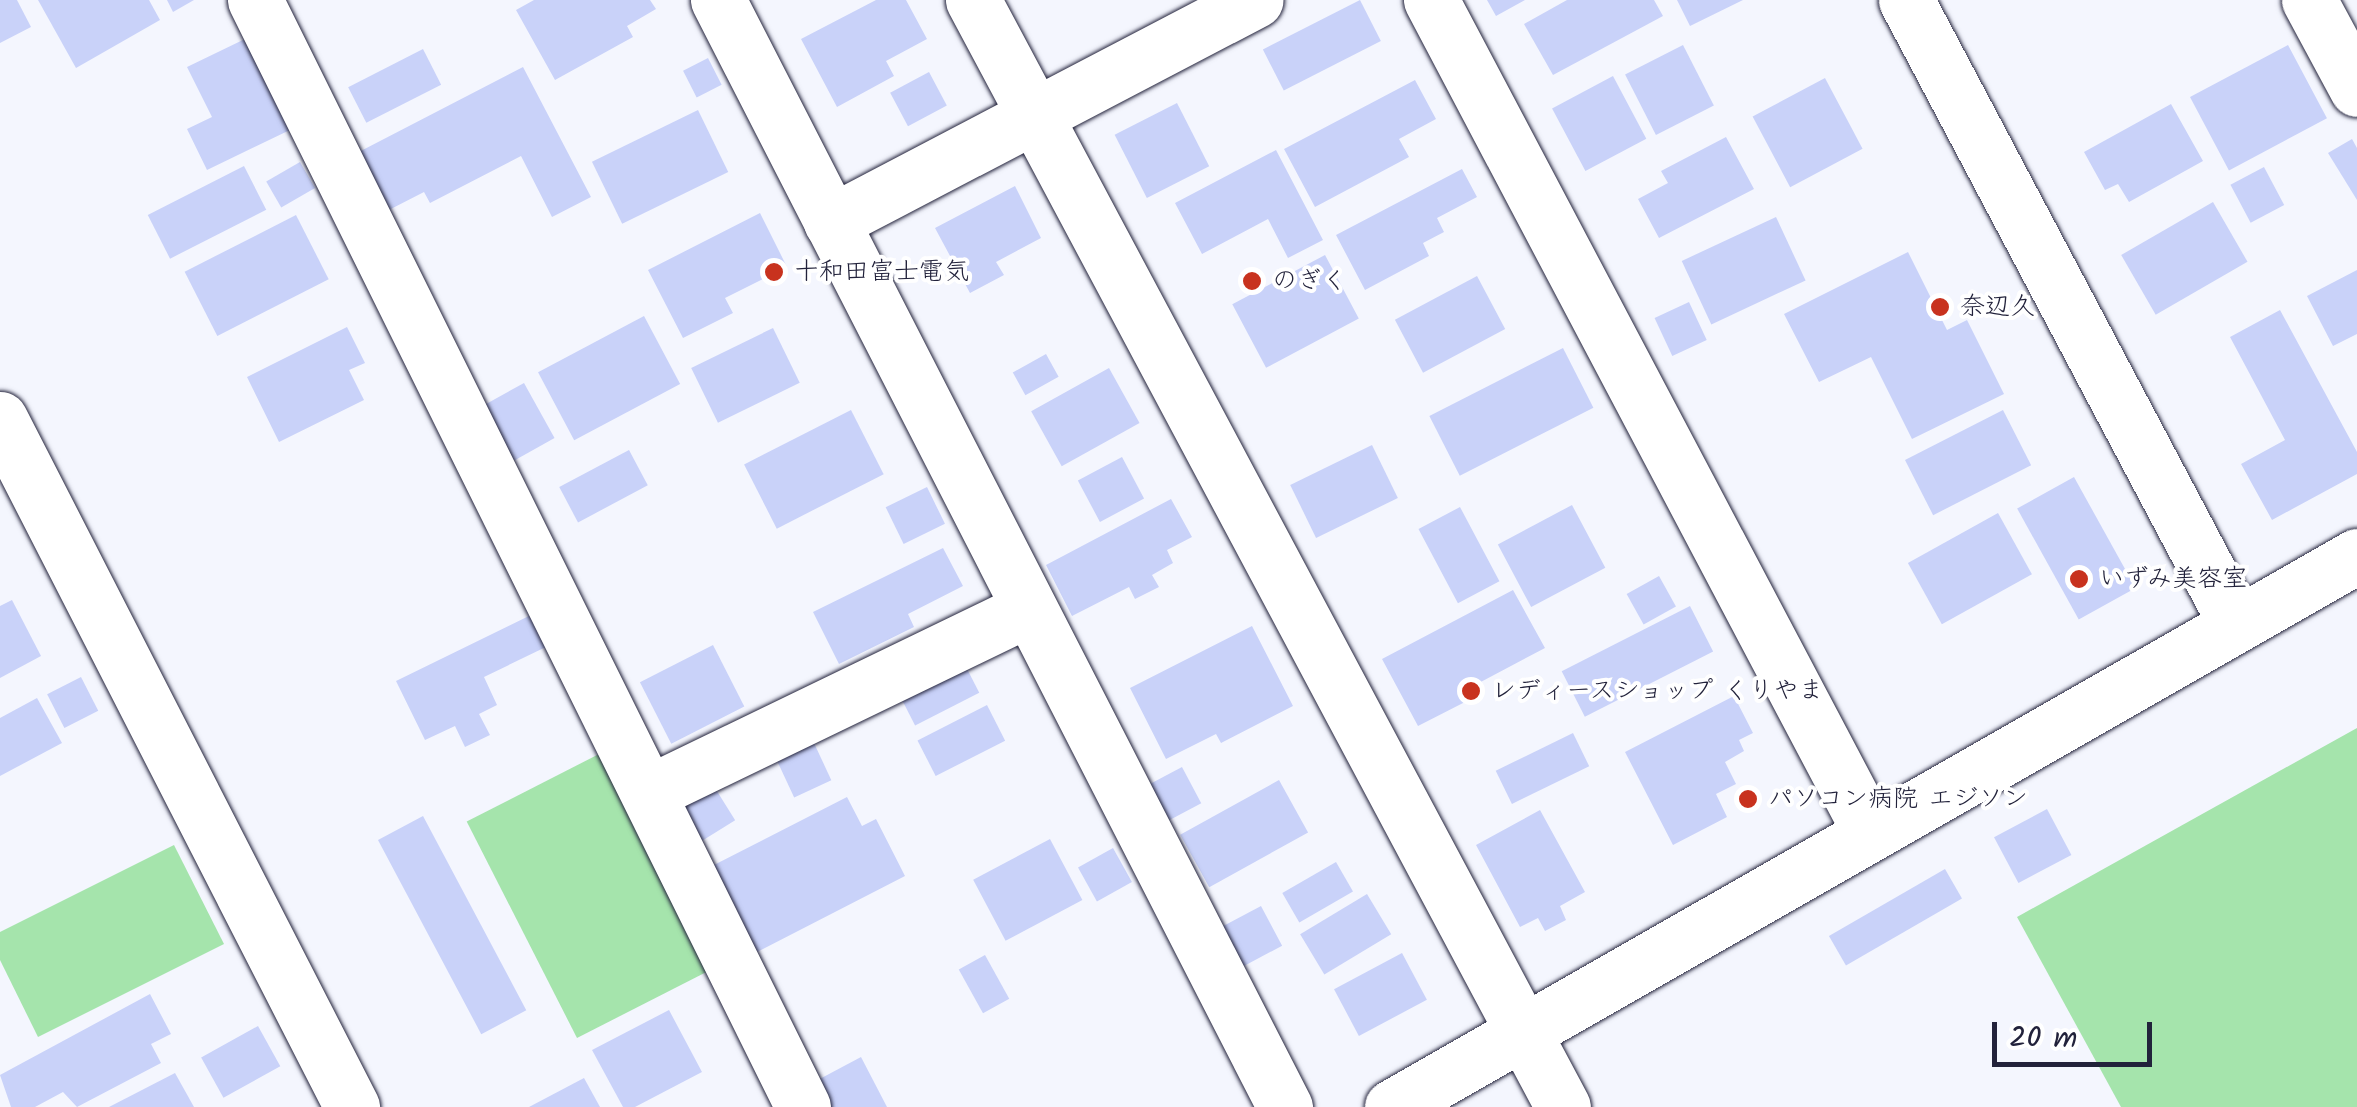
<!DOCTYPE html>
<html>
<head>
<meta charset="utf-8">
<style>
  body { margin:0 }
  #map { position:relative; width:2357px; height:1107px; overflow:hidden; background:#f4f6fe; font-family:Kalam,"Klee One",sans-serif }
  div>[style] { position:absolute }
  .green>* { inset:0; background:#a5e4ac; transform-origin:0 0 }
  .building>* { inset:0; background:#c9d2f9; transform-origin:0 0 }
  .roads { filter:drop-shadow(0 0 2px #22223b) drop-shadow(0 0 2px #22223b) }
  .minor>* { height:55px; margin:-27.5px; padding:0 27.5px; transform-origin:27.5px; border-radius:27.5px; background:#fff }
  .dots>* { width:28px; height:28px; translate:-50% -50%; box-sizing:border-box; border:5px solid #fff; border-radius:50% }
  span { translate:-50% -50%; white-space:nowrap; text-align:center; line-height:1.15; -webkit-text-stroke:8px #fff; paint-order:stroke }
  .poi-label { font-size:25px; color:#22223b }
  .left { translate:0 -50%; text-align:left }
  .scale { position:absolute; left:1992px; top:1022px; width:160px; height:45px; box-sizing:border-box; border:5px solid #22223b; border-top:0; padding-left:12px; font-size:30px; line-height:35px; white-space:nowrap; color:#22223b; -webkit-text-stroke:8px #fff; paint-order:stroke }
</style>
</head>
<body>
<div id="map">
  <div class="green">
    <div style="clip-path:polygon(2357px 728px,2357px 1107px,2121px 1107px,2017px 917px)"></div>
    <div style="left:603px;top:752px;width:243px;height:153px;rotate:63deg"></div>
    <div style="clip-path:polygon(174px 845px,224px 944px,38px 1037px,0 960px,0 932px)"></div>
  </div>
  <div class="building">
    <div style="clip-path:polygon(0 0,17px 0,31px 27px,0 43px)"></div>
    <div style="clip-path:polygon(38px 0,149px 0,160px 20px,76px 68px)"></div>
    <div style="clip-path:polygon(167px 0,194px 0,173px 12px)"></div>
    <div style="clip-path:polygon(534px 0,650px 0,656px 9px,627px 26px,633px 37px,555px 80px,516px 10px)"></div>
    <div style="clip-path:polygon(876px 0,906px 0,927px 39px,886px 61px,894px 76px,837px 107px,801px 39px)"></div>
    <div style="left:1360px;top:0;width:46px;height:109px;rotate:63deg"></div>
    <div style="clip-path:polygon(1487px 0,1525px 0,1496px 16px)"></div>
    <div style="clip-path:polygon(1567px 0,1654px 0,1663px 16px,1553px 75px,1524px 24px)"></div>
    <div style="clip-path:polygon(1677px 0,1743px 0,1690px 26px)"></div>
    <div style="clip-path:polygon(247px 38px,292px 129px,207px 170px,187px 129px,212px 117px,187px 67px)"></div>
    <div style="left:1683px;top:45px;width:68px;height:65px;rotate:63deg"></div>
    <div style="left:2288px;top:45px;width:83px;height:111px;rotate:62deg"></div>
    <div style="left:423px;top:49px;width:40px;height:84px;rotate:63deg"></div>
    <div style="left:708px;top:58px;width:30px;height:28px;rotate:63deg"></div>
    <div style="clip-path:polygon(523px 67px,591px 197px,552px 217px,521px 156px,430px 203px,424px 192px,383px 213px,353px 155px)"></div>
    <div style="left:929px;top:72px;width:38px;height:44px;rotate:62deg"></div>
    <div style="left:1613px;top:76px;width:71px;height:69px;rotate:62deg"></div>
    <div style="left:1825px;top:78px;width:80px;height:82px;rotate:62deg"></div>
    <div style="clip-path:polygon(1415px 80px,1436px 119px,1399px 139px,1409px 157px,1315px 207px,1284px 149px)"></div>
    <div style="left:1177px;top:103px;width:71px;height:70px;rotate:63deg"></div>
    <div style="clip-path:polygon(2171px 104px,2203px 161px,2129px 202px,2118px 184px,2105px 190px,2084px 152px)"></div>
    <div style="left:698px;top:110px;width:69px;height:118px;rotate:64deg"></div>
    <div style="clip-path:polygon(1726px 137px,1754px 189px,1659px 238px,1638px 199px,1668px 183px,1661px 171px)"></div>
    <div style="clip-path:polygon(2352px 139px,2357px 148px,2357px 200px,2328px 153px)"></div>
    <div style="clip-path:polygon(1276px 150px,1323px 240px,1288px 258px,1268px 219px,1202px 254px,1175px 203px)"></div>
    <div style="left:300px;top:162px;width:30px;height:39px;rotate:60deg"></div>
    <div style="left:244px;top:166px;width:49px;height:108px;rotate:63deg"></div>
    <div style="left:2264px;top:167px;width:43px;height:38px;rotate:62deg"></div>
    <div style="clip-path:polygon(1462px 169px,1477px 197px,1437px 218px,1444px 232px,1423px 243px,1429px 256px,1365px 290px,1336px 235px)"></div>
    <div style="clip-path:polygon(1015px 186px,1041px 238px,996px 262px,1004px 275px,970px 293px,935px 228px)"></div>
    <div style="left:2213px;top:202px;width:69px;height:106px;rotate:60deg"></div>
    <div style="clip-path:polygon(760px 213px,787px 267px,725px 298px,733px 313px,683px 338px,648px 270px)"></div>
    <div style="left:296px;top:215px;width:72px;height:125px;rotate:63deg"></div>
    <div style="left:1776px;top:217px;width:70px;height:104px;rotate:65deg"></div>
    <div style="clip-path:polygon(1908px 252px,1947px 330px,1967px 320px,2004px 394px,1912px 439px,1871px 357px,1819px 382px,1784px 314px)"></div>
    <div style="left:1325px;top:255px;width:72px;height:105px;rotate:62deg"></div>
    <div style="clip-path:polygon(2357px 270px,2357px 334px,2333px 346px,2307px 296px)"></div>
    <div style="left:1477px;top:276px;width:60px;height:93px;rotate:62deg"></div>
    <div style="left:1689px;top:302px;width:42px;height:38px;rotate:65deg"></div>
    <div style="clip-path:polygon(2280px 310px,2357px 452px,2357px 474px,2272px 520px,2241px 464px,2285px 440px,2230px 337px)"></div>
    <div style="left:644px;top:316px;width:77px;height:120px;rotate:62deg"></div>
    <div style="clip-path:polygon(347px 327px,365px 363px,349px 370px,364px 400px,279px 442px,247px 377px)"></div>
    <div style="left:773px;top:328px;width:61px;height:91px;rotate:64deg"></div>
    <div style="left:1563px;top:348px;width:67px;height:150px;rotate:63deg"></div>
    <div style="left:1046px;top:354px;width:26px;height:38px;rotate:61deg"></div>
    <div style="left:1109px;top:368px;width:63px;height:89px;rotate:61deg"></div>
    <div style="left:524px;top:383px;width:63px;height:47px;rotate:61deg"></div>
    <div style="left:851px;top:410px;width:72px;height:120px;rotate:63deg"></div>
    <div style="left:2003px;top:410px;width:62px;height:110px;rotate:63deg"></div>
    <div style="left:1372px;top:445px;width:59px;height:91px;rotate:64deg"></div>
    <div style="left:629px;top:450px;width:40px;height:79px;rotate:62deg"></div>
    <div style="left:1122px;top:457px;width:47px;height:50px;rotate:62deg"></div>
    <div style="left:2074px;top:477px;width:127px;height:65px;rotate:61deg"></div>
    <div style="left:927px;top:487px;width:41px;height:46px;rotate:64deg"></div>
    <div style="clip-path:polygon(1171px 499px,1192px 537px,1167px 550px,1173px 563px,1152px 575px,1159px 587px,1135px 599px,1129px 587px,1072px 616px,1046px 565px)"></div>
    <div style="left:1572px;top:505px;width:71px;height:84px;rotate:62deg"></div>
    <div style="left:1460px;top:507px;width:84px;height:47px;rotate:62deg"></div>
    <div style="left:1998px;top:513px;width:70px;height:103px;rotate:61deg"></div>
    <div style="clip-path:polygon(943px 548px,963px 586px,908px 614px,914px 627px,839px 664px,813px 612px)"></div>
    <div style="left:1659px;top:576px;width:35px;height:37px;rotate:61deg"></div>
    <div style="clip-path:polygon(1513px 590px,1545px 648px,1460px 693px,1465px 702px,1418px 726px,1382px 659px)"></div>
    <div style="clip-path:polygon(12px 600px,41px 656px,0 678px,0 606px)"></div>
    <div style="left:1690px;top:606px;width:51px;height:144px;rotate:63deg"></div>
    <div style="clip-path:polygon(535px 613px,550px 645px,484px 677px,497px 705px,479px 714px,490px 735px,465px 747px,455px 726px,425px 740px,396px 681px)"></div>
    <div style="clip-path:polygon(1252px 626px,1293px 706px,1221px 743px,1216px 734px,1166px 759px,1130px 688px)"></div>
    <div style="left:713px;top:645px;width:69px;height:82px;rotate:63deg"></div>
    <div style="left:962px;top:659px;width:38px;height:72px;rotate:63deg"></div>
    <div style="left:81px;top:677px;width:38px;height:38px;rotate:63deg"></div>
    <div style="clip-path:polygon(1734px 696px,1753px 733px,1739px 740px,1744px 751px,1725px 762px,1736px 784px,1716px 794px,1727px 817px,1673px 845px,1625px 752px)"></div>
    <div style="clip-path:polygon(37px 698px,62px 743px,0 776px,0 718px)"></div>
    <div style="left:987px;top:705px;width:40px;height:78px;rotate:63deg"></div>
    <div style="left:1573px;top:733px;width:37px;height:86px;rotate:64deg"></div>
    <div style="left:814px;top:743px;width:41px;height:41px;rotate:65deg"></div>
    <div style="left:1182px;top:767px;width:41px;height:39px;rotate:62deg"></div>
    <div style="left:1279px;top:780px;width:60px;height:113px;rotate:61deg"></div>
    <div style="left:715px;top:788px;width:38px;height:46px;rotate:58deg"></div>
    <div style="clip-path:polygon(847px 797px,862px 826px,876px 819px,905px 876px,757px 952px,712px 866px)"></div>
    <div style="left:2047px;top:809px;width:52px;height:60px;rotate:62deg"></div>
    <div style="clip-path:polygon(1540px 810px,1585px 892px,1560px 906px,1566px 920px,1545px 931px,1538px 918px,1520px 927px,1476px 845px)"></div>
    <div style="left:423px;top:816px;width:220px;height:51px;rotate:62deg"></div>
    <div style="left:1050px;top:839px;width:69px;height:87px;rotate:62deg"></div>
    <div style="left:1113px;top:848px;width:39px;height:40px;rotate:61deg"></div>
    <div style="left:1336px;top:862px;width:34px;height:62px;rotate:60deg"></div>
    <div style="left:1945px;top:869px;width:34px;height:134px;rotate:60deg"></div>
    <div style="left:1367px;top:894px;width:47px;height:78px;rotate:59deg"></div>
    <div style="left:1261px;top:906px;width:45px;height:48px;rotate:62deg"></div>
    <div style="left:1402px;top:953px;width:53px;height:77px;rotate:62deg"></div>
    <div style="left:985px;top:955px;width:50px;height:30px;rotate:61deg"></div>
    <div style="clip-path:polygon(150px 994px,171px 1034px,151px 1044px,161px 1063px,77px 1107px,63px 1092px,35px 1107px,11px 1107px,0 1075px)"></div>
    <div style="clip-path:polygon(669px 1010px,702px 1072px,635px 1107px,623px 1107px,592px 1050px)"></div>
    <div style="left:258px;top:1026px;width:46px;height:65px;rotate:61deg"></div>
    <div style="clip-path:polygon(861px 1057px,887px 1107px,827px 1107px,814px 1082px)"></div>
    <div style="clip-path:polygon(175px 1073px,194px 1107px,109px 1107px)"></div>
    <div style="clip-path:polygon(584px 1078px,600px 1107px,529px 1107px)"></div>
  </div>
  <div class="roads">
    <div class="minor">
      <div style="left:255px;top:0;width:1235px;rotate:63.66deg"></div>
      <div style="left:718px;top:0;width:1244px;rotate:62.88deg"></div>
      <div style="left:973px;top:0;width:1254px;rotate:61.94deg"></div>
      <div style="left:1431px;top:0;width:941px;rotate:62.18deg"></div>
      <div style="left:1906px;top:0;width:706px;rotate:62.13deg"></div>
      <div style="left:2309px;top:0;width:101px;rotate:61.7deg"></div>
      <div style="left:831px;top:222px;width:479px;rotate:-27.6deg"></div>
      <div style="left:0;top:419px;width:773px;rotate:62.9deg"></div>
      <div style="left:650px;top:792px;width:421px;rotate:-25.8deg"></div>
      <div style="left:1392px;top:1107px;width:1111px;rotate:-29.73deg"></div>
    </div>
  </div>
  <div class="dots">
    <div style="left:774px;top:272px;background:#c8321e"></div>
    <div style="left:1252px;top:281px;background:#c8321e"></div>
    <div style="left:1940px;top:307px;background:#c8321e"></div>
    <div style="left:2079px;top:579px;background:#c8321e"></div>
    <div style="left:1471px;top:691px;background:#c8321e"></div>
    <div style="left:1748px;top:799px;background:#c8321e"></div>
  </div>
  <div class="poi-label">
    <span class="left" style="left:794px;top:272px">十和田富士電気</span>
    <span class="left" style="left:1272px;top:281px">のぎく</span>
    <span class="left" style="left:1960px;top:307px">奈辺久</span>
    <span class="left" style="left:2099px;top:579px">いずみ美容室</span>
    <span class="left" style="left:1491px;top:691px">レディースショップ くりやま</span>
    <span class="left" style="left:1768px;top:799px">パソコン病院 エジソン</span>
  </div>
  <div class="scale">20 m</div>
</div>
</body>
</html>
